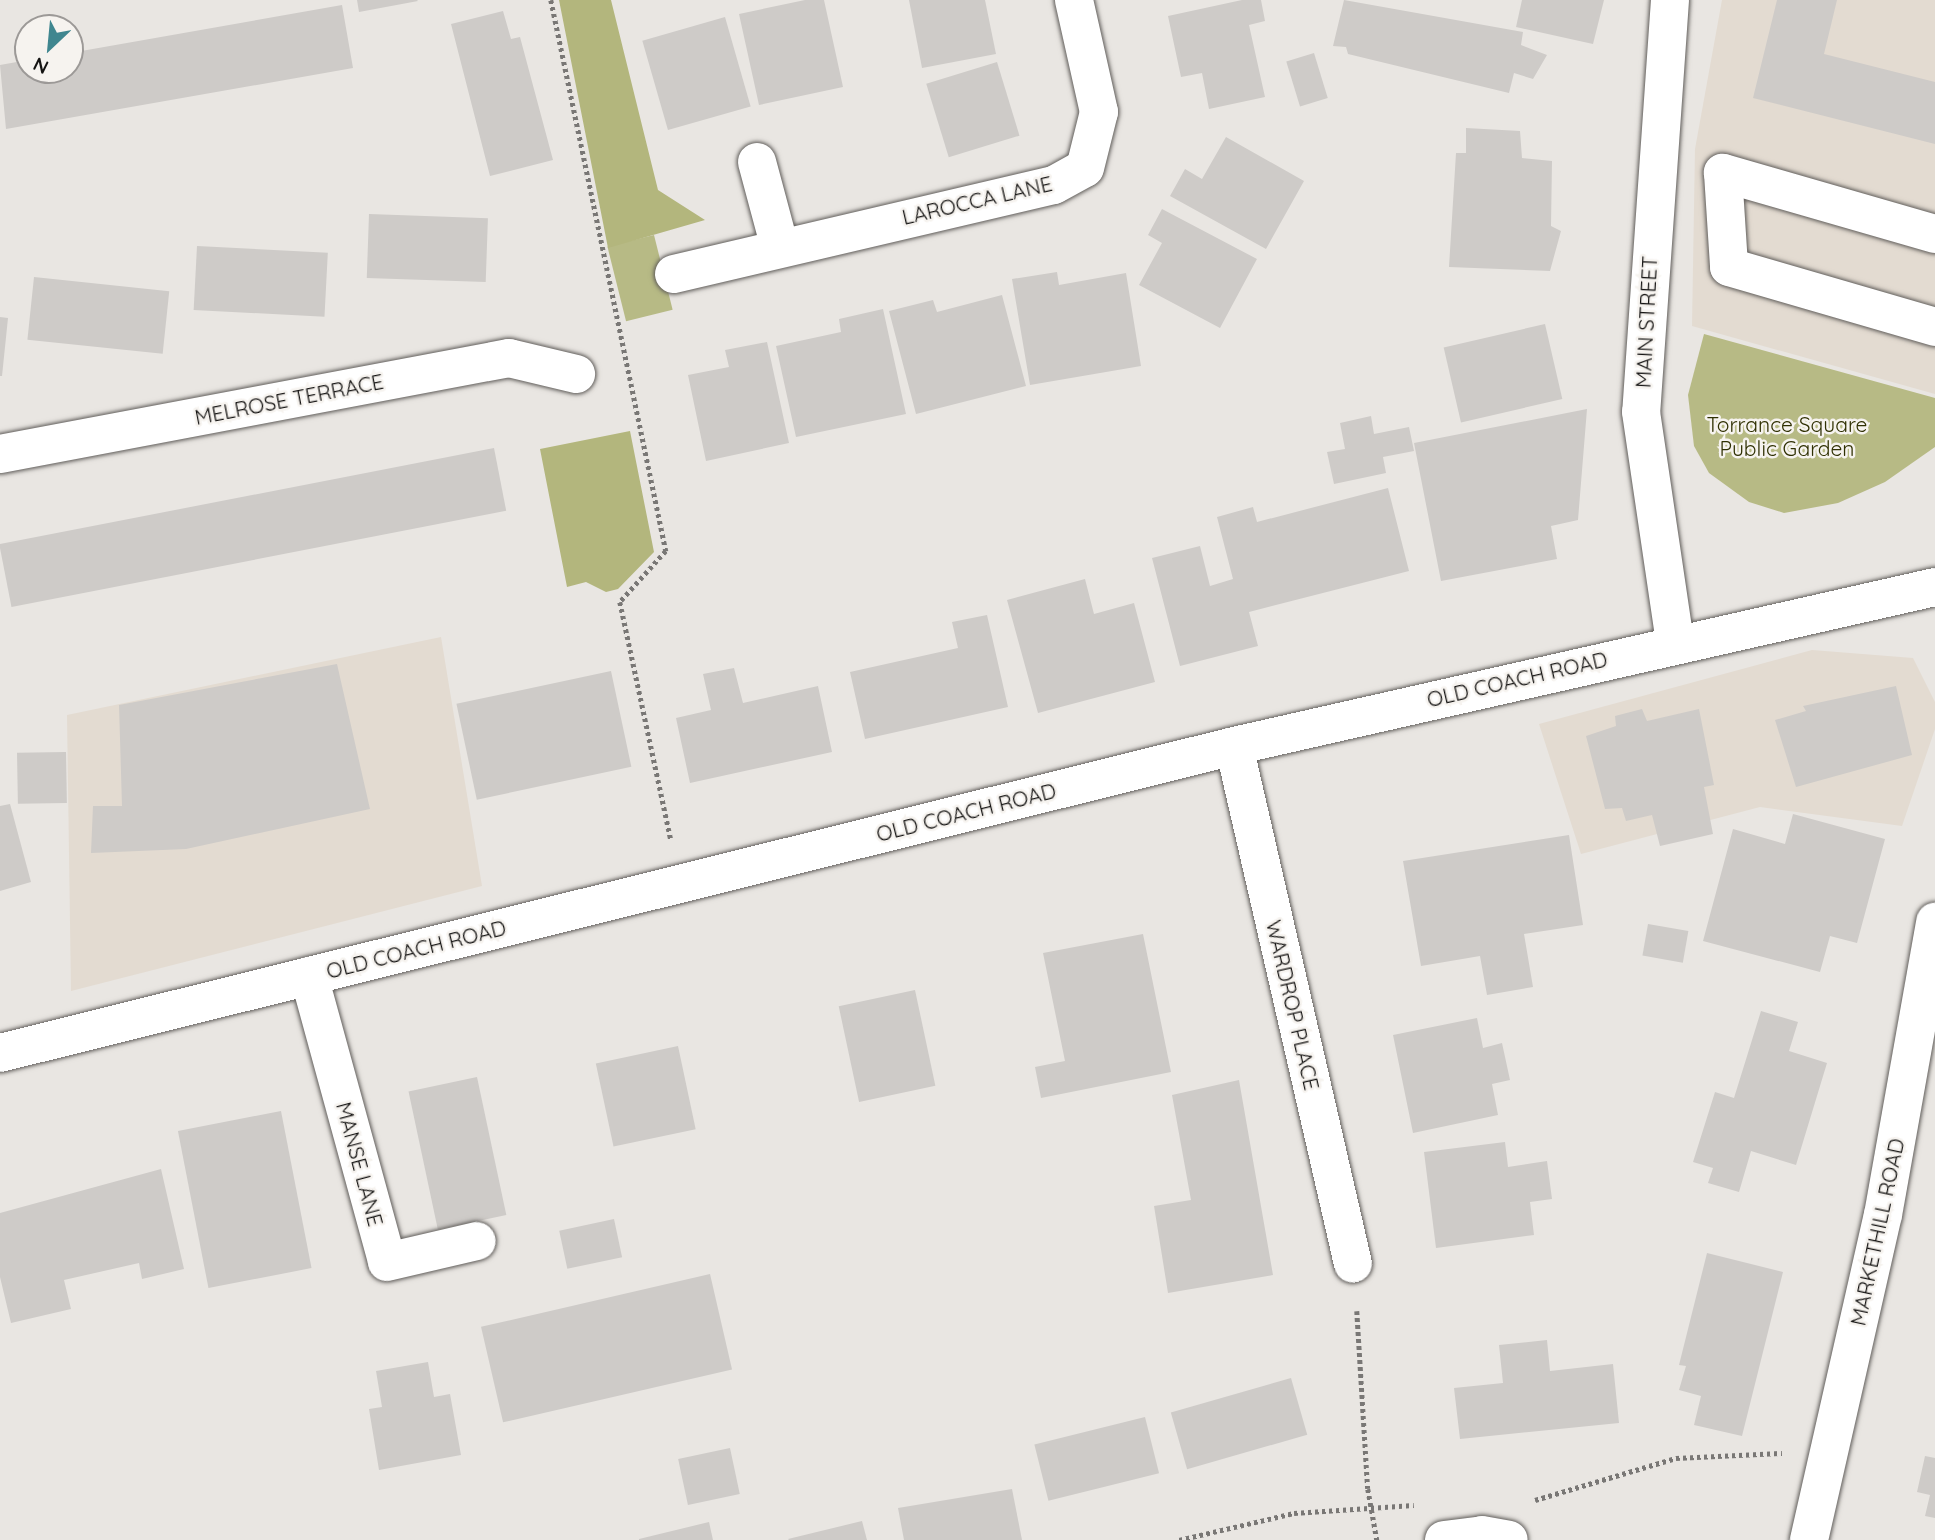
<!DOCTYPE html>
<html>
<head>
<meta charset="utf-8">
<style>
	body { margin:0 }
	#map { position:relative; width:1935px; height:1540px; overflow:hidden; background:#e9e6e2; font-family:Quicksand,sans-serif }
	div>[style] { position:absolute }
	[style*='--x'] { left:calc(var(--x)*1px); top:calc(var(--y)*1px); width:calc(var(--w)*1px); rotate:calc(var(--a)*1deg) }
	.built>* { inset:0; background:#e3dbd1 }
	.green>* { inset:0; background:#b7ba85; transform-origin:0 0 }
	.forest>* { inset:0; background:#b3b67d }
	.building>* { inset:0; background:#cecbc8; transform-origin:0 0 }
	.path>* { height:4.5px; margin-top:-2.25px; transform-origin:0; background:repeating-linear-gradient(90deg,#797775 0 3.5px,transparent 0 7px) }
	.roads { filter:drop-shadow(0 0 2px #615e5b) drop-shadow(0 0 2px #615e5b) }
	.minor>* { height:38px; margin:-19px; padding:0 19px; transform-origin:19px; border-radius:19px; background:#fff }
	span { translate:-50% -50%; white-space:nowrap; text-align:center; line-height:1.15; -webkit-text-stroke:5px #f6f3ef; paint-order:stroke }
	.street-label { font-size:21px; color:#141312 }
	.park-label { font-size:21px; color:#2f3002 }
	.north { position:absolute; left:14px; top:14px; width:70px; height:70px; box-sizing:border-box; background:#f6f3ef; border:2px solid #9c9997; border-radius:50%; rotate:206deg; font-size:19px; font-weight:700; line-height:28px; text-align:center; color:#141312 }
	.north::after { content:''; display:block; margin:auto; width:24px; height:32px; background:#3f868f; clip-path:polygon(50% 0,100% 100%,50% 72%,0 100%) }
</style>
</head>
<body>
<div id="map">
	<div class="built">
		<div style="clip-path:polygon(1722px 0,1935px 0,1935px 394px,1692px 326px,1695px 149px)"></div>
		<div style="clip-path:polygon(441px 637px,482px 886px,71px 991px,67px 715px)"></div>
		<div style="clip-path:polygon(1812px 650px,1913px 658px,1935px 702px,1935px 729px,1902px 826px,1760px 807px,1581px 854px,1539px 724px)"></div>
	</div>
	<div class="green">
		<div style="left:654px;top:235px;width:77px;height:48px;rotate:76deg"></div>
		<div style="clip-path:polygon(1704px 334px,1935px 398px,1935px 447px,1885px 482px,1838px 503px,1784px 513px,1749px 502px,1709px 473px,1694px 446px,1688px 395px)"></div>
	</div>
	<div class="forest">
		<div style="clip-path:polygon(559px 0,611px 0,658px 190px,705px 220px,608px 248px)"></div>
		<div style="clip-path:polygon(630px 431px,654px 552px,618px 589px,606px 592px,586px 582px,567px 587px,540px 449px)"></div>
	</div>
	<div class="building">
		<div style="clip-path:polygon(357px 0,417px 0,418px 1px,359px 12px)"></div>
		<div style="clip-path:polygon(805px 0,824px 0,843px 87px,759px 105px,739px 14px)"></div>
		<div style="clip-path:polygon(909px 0,985px 0,996px 54px,922px 68px)"></div>
		<div style="clip-path:polygon(1242px 0,1261px 0,1265px 21px,1249px 25px,1265px 97px,1209px 109px,1202px 73px,1181px 77px,1168px 16px)"></div>
		<div style="clip-path:polygon(1344px 0,1523px 32px,1521px 45px,1547px 55px,1533px 79px,1514px 73px,1509px 93px,1348px 54px,1346px 47px,1333px 46px)"></div>
		<div style="clip-path:polygon(1522px 0,1604px 0,1593px 44px,1516px 27px)"></div>
		<div style="clip-path:polygon(1777px 0,1837px 0,1824px 54px,1935px 82px,1935px 144px,1753px 98px)"></div>
		<div style="clip-path:polygon(342px 5px,353px 68px,6px 129px,0 65px,28px 60px,28px 70px,70px 70px,70px 53px)"></div>
		<div style="clip-path:polygon(503px 11px,511px 39px,520px 37px,553px 160px,490px 176px,451px 24px)"></div>
		<div style="left:725px;top:17px;width:93px;height:86px;rotate:74deg"></div>
		<div style="left:1314px;top:53px;width:47px;height:29px;rotate:73deg"></div>
		<div style="left:997px;top:62px;width:77px;height:74px;rotate:73deg"></div>
		<div style="clip-path:polygon(1466px 128px,1520px 131px,1522px 158px,1552px 161px,1551px 226px,1561px 231px,1550px 271px,1449px 267px,1456px 153px,1466px 153px)"></div>
		<div style="clip-path:polygon(1226px 137px,1304px 181px,1266px 249px,1170px 196px,1185px 169px,1202px 179px)"></div>
		<div style="clip-path:polygon(1162px 209px,1257px 259px,1220px 328px,1139px 285px,1162px 243px,1148px 235px)"></div>
		<div style="left:369px;top:214px;width:119px;height:64px;rotate:2deg"></div>
		<div style="left:197px;top:246px;width:131px;height:64px;rotate:3deg"></div>
		<div style="clip-path:polygon(1057px 272px,1059px 285px,1126px 273px,1141px 366px,1030px 385px,1012px 279px)"></div>
		<div style="left:34px;top:277px;width:136px;height:63px;rotate:6deg"></div>
		<div style="clip-path:polygon(1002px 295px,1026px 386px,916px 414px,889px 311px,933px 300px,937px 312px)"></div>
		<div style="clip-path:polygon(883px 309px,906px 414px,796px 437px,776px 346px,841px 332px,839px 319px)"></div>
		<div style="clip-path:polygon(0 317px,8px 318px,2px 376px,0 376px)"></div>
		<div style="left:1545px;top:324px;width:77px;height:104px;rotate:77deg"></div>
		<div style="clip-path:polygon(767px 342px,789px 443px,706px 461px,688px 375px,729px 367px,725px 350px)"></div>
		<div style="clip-path:polygon(1587px 409px,1578px 520px,1551px 526px,1557px 559px,1441px 581px,1414px 443px)"></div>
		<div style="clip-path:polygon(1371px 416px,1374px 434px,1409px 427px,1414px 451px,1383px 457px,1386px 473px,1334px 484px,1327px 452px,1345px 449px,1340px 423px)"></div>
		<div style="left:494px;top:448px;width:64px;height:504px;rotate:79deg"></div>
		<div style="clip-path:polygon(1388px 488px,1409px 571px,1249px 612px,1258px 646px,1180px 666px,1152px 558px,1200px 546px,1210px 586px,1233px 579px,1217px 517px,1253px 507px,1257px 522px)"></div>
		<div style="clip-path:polygon(1085px 579px,1094px 614px,1134px 603px,1155px 682px,1038px 713px,1007px 600px)"></div>
		<div style="clip-path:polygon(987px 615px,1008px 707px,865px 739px,850px 672px,958px 648px,952px 622px)"></div>
		<div style="clip-path:polygon(337px 664px,370px 809px,186px 849px,91px 853px,93px 806px,122px 806px,119px 705px)"></div>
		<div style="clip-path:polygon(734px 668px,743px 703px,818px 686px,832px 752px,690px 783px,676px 718px,711px 710px,703px 674px)"></div>
		<div style="left:611px;top:671px;width:98px;height:158px;rotate:78deg"></div>
		<div style="clip-path:polygon(1896px 686px,1912px 755px,1796px 787px,1775px 720px,1806px 711px,1803px 706px)"></div>
		<div style="clip-path:polygon(1642px 709px,1647px 721px,1699px 709px,1714px 785px,1704px 787px,1713px 834px,1660px 846px,1652px 815px,1626px 821px,1622px 808px,1605px 809px,1586px 736px,1616px 726px,1615px 716px)"></div>
		<div style="left:66px;top:752px;width:51px;height:49px;rotate:89deg"></div>
		<div style="clip-path:polygon(10px 804px,31px 882px,0 891px,0 806px)"></div>
		<div style="clip-path:polygon(1793px 814px,1885px 839px,1857px 943px,1830px 936px,1820px 972px,1703px 941px,1733px 829px,1785px 844px)"></div>
		<div style="clip-path:polygon(1569px 835px,1583px 925px,1524px 934px,1533px 987px,1487px 995px,1480px 956px,1421px 966px,1403px 861px)"></div>
		<div style="left:1648px;top:924px;width:41px;height:32px;rotate:10deg"></div>
		<div style="clip-path:polygon(1143px 934px,1171px 1072px,1041px 1098px,1035px 1067px,1065px 1061px,1043px 953px)"></div>
		<div style="left:915px;top:990px;width:98px;height:78px;rotate:78deg"></div>
		<div style="clip-path:polygon(1761px 1011px,1798px 1022px,1789px 1051px,1827px 1063px,1796px 1165px,1751px 1151px,1739px 1192px,1708px 1183px,1713px 1168px,1693px 1162px,1715px 1092px,1734px 1098px)"></div>
		<div style="clip-path:polygon(1477px 1018px,1483px 1048px,1502px 1043px,1510px 1080px,1492px 1084px,1498px 1115px,1413px 1133px,1393px 1035px)"></div>
		<div style="left:678px;top:1046px;width:85px;height:84px;rotate:78deg"></div>
		<div style="left:477px;top:1077px;width:141px;height:70px;rotate:78deg"></div>
		<div style="clip-path:polygon(1239px 1080px,1273px 1275px,1168px 1293px,1154px 1206px,1191px 1200px,1172px 1095px)"></div>
		<div style="left:281px;top:1111px;width:160px;height:105px;rotate:79deg"></div>
		<div style="clip-path:polygon(1505px 1142px,1508px 1167px,1547px 1161px,1552px 1199px,1530px 1202px,1534px 1235px,1436px 1248px,1424px 1152px)"></div>
		<div style="clip-path:polygon(161px 1169px,184px 1269px,142px 1279px,139px 1263px,64px 1280px,71px 1309px,11px 1323px,0 1277px,0 1213px)"></div>
		<div style="left:614px;top:1219px;width:39px;height:56px;rotate:78deg"></div>
		<div style="clip-path:polygon(1707px 1253px,1783px 1272px,1742px 1436px,1694px 1425px,1701px 1396px,1679px 1390px,1686px 1366px,1679px 1365px)"></div>
		<div style="left:710px;top:1274px;width:98px;height:235px;rotate:77deg"></div>
		<div style="clip-path:polygon(1547px 1340px,1550px 1371px,1613px 1364px,1619px 1423px,1460px 1439px,1454px 1388px,1503px 1383px,1499px 1345px)"></div>
		<div style="clip-path:polygon(428px 1362px,434px 1397px,450px 1394px,461px 1455px,379px 1470px,369px 1409px,382px 1407px,376px 1371px)"></div>
		<div style="left:1291px;top:1378px;width:59px;height:125px;rotate:74deg"></div>
		<div style="left:1145px;top:1417px;width:58px;height:114px;rotate:76deg"></div>
		<div style="left:730px;top:1448px;width:47px;height:53px;rotate:78deg"></div>
		<div style="clip-path:polygon(1925px 1456px,1935px 1458px,1935px 1518px,1925px 1516px,1930px 1495px,1917px 1492px)"></div>
		<div style="clip-path:polygon(1012px 1489px,1022px 1540px,904px 1540px,898px 1508px)"></div>
		<div style="clip-path:polygon(862px 1521px,867px 1540px,789px 1540px,788px 1539px)"></div>
		<div style="clip-path:polygon(709px 1522px,713px 1540px,639px 1540px,639px 1539px)"></div>
	</div>
	<div class="path">
		<div style="--x:551;--y:0;--w:563;--a:78.21"></div>
		<div style="--x:666;--y:551;--w:69;--a:132"></div>
		<div style="--x:620;--y:602;--w:242;--a:77.9"></div>
		<div style="--x:1357;--y:1311;--w:178;--a:86.5"></div>
		<div style="--x:1368;--y:1489;--w:52;--a:80"></div>
		<div style="--x:1535;--y:1500;--w:147;--a:-16.6"></div>
		<div style="--x:1676;--y:1458;--w:106;--a:-2.7"></div>
		<div style="--x:1179;--y:1540;--w:118;--a:-13.2"></div>
		<div style="--x:1294;--y:1513;--w:120;--a:-3.8"></div>
	</div>
	<div class="roads">
		<div class="minor">
			<div style="--x:1670;--y:0;--w:413;--a:94"></div>
			<div style="--x:1641;--y:412;--w:233;--a:81.6"></div>
			<div style="--x:757;--y:162;--w:85;--a:75"></div>
			<div style="--x:1935;--y:234;--w:221;--a:-163.9"></div>
			<div style="--x:1723;--y:173;--w:94;--a:86.3"></div>
			<div style="--x:1729;--y:267;--w:215;--a:16.2"></div>
			<div style="--x:674;--y:274;--w:390;--a:-13.2"></div>
			<div style="--x:1054;--y:185;--w:35;--a:-29"></div>
			<div style="--x:1085;--y:168;--w:58;--a:-76"></div>
			<div style="--x:1099;--y:112;--w:115;--a:-102.6"></div>
			<div style="--x:0;--y:454;--w:518;--a:-10.68"></div>
			<div style="--x:509;--y:358;--w:69;--a:13.4"></div>
			<div style="--x:1234;--y:746;--w:531;--a:77.06"></div>
			<div style="--x:309;--y:976;--w:296;--a:74.7"></div>
			<div style="--x:387;--y:1262;--w:92;--a:-13.1"></div>
			<div style="--x:0;--y:1053;--w:1272;--a:-13.97"></div>
			<div style="--x:1234;--y:746;--w:719;--a:-12.78"></div>
			<div style="--x:1444;--y:1540;--w:38;--a:-7"></div>
			<div style="--x:1482;--y:1535;--w:27;--a:10"></div>
			<div style="--x:1809;--y:1540;--w:333;--a:-77.2"></div>
			<div style="--x:1883;--y:1215;--w:298;--a:-79.9"></div>
		</div>
	</div>
	<div class="street-label">
		<span style="left:977px;top:200px;rotate:-13deg">LAROCCA LANE</span>
		<span style="left:1646px;top:322px;rotate:-87deg">MAIN STREET</span>
		<span style="left:289px;top:399px;rotate:-11deg">MELROSE TERRACE</span>
		<span style="left:1517px;top:679px;rotate:-13deg">OLD COACH ROAD</span>
		<span style="left:966px;top:812px;rotate:-14deg">OLD COACH ROAD</span>
		<span style="left:416px;top:949px;rotate:-14deg">OLD COACH ROAD</span>
		<span style="left:1293px;top:1005px;rotate:77deg">WARDROP PLACE</span>
		<span style="left:360px;top:1164px;rotate:75deg">MANSE LANE</span>
		<span style="left:1877px;top:1232px;rotate:-78deg">MARKETHILL ROAD</span>
	</div>
	<div class="park-label">
		<span style="left:1787px;top:436px">Torrance Square<br>Public Garden</span>
	</div>
	<div class="north">N</div>
</div>
</body>
</html>
